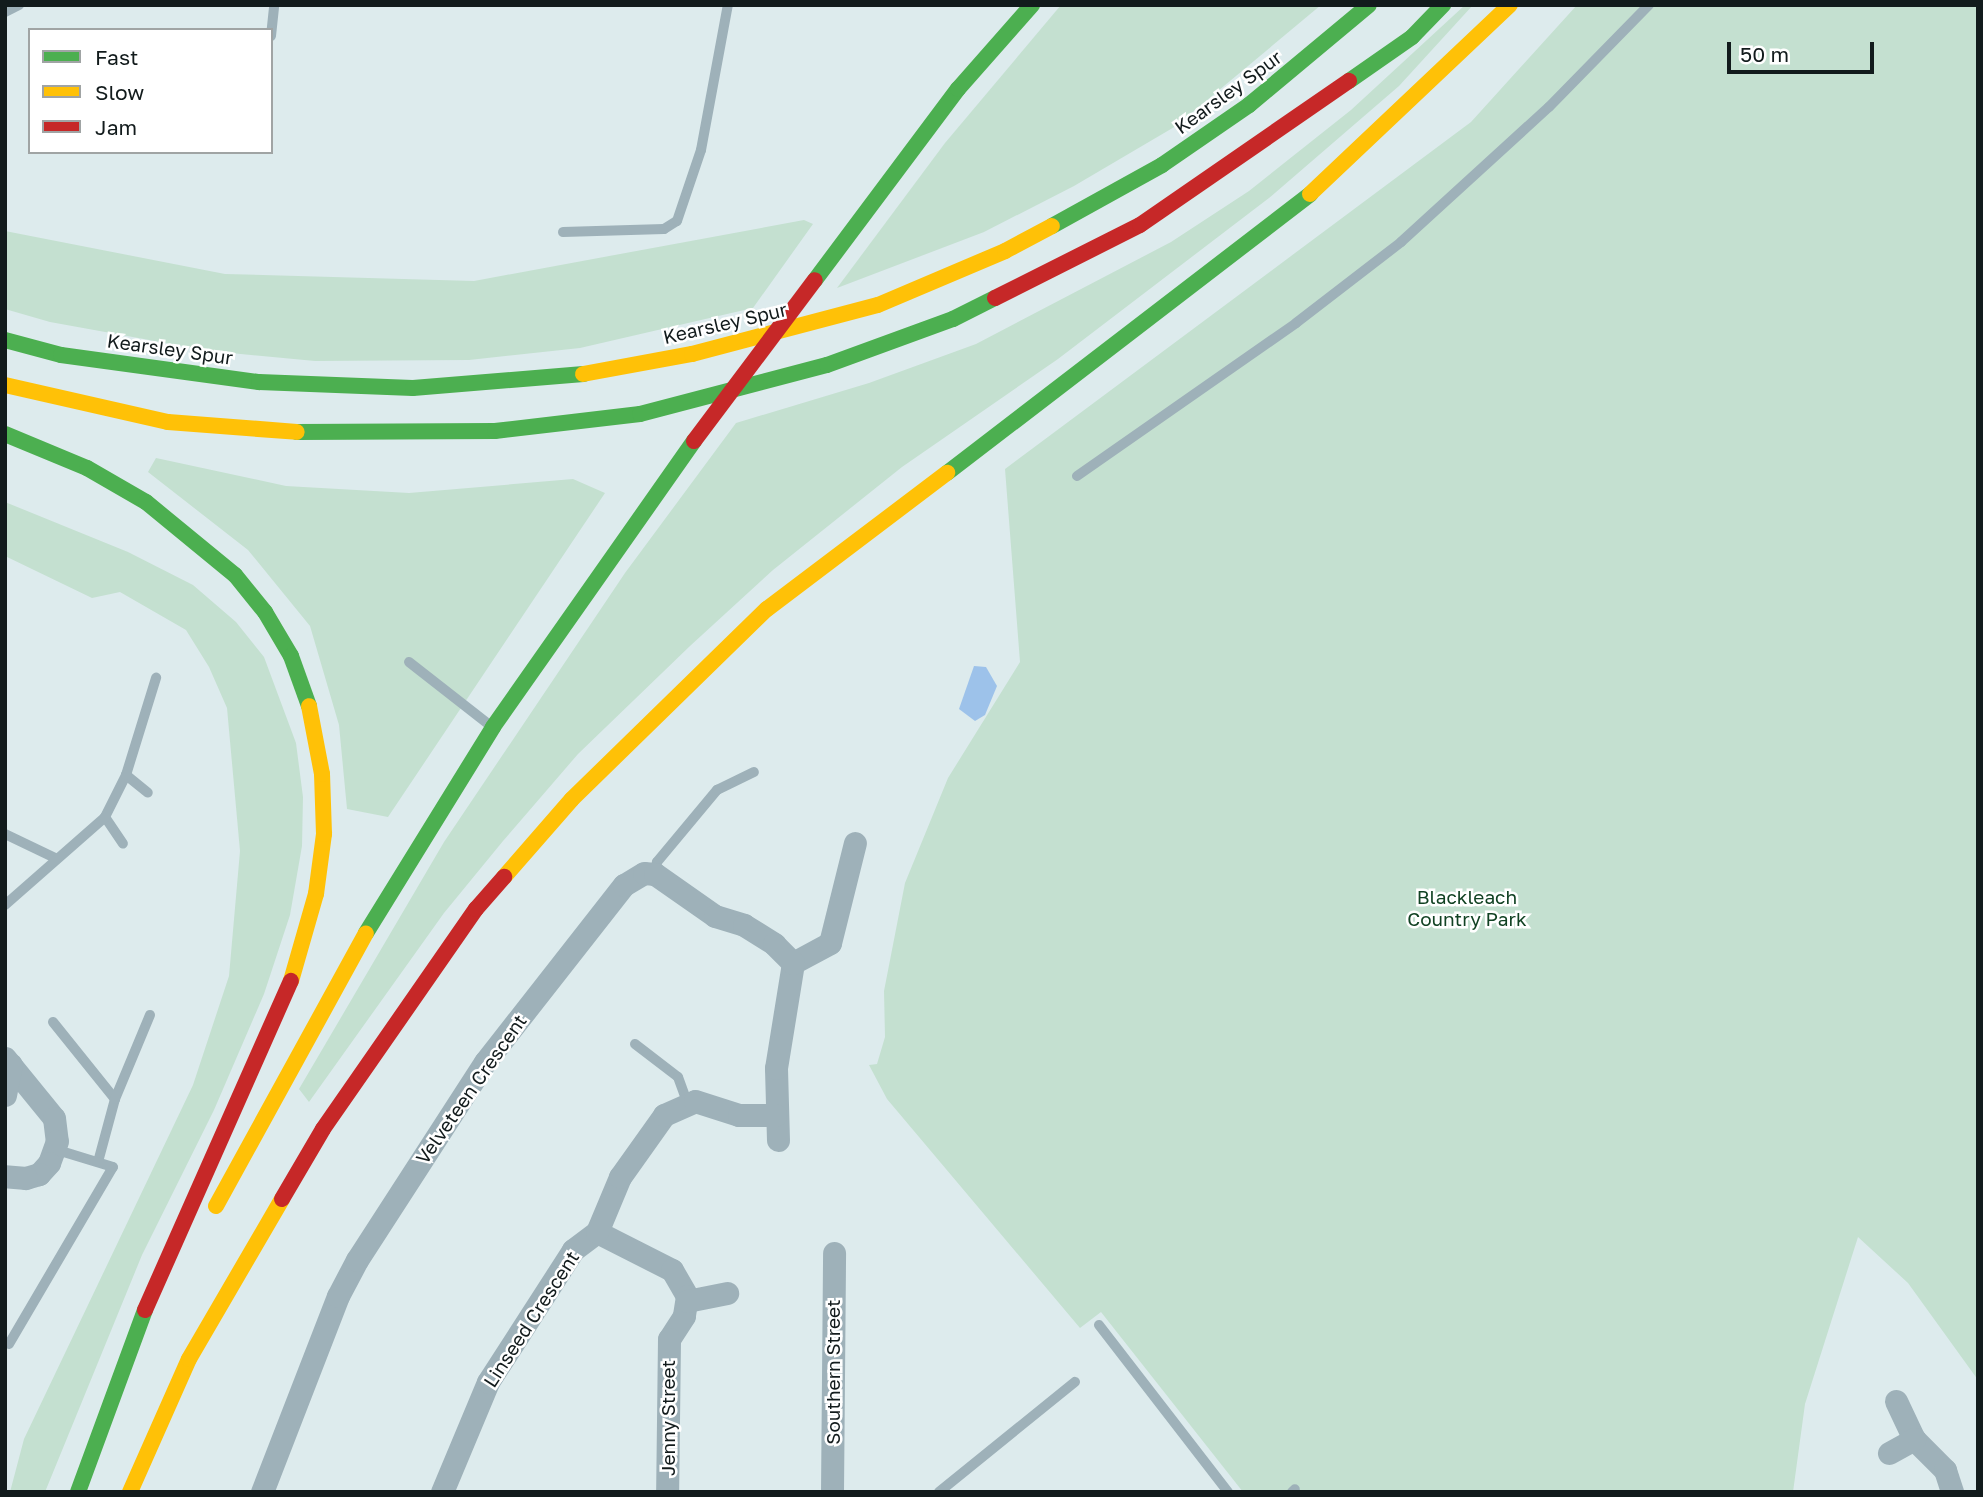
<!DOCTYPE html>
<html>
<head>
<meta charset="utf-8">
<style>
	body { margin:0 }
	#map { position:relative; width:1983px; height:1497px; overflow:hidden; background:#ddebed; font-family:"Golos Text",sans-serif }
	div>[style] { position:absolute }
	[style*='--x'] { left:calc(var(--x)*1px); top:calc(var(--y)*1px); width:calc(var(--w)*1px); rotate:calc(var(--a)*1deg) }
	.green>* { inset:0; background:#c4e0d0 }
	.water>* { inset:0; background:#9dc2ea }
	.lane>* { height:10px; margin:-5px; padding:0 5px; transform-origin:5px; border-radius:5px; background:#9eb1b9 }
	.street>* { height:23px; margin:-11.5px; padding:0 11.5px; transform-origin:11.5px; border-radius:11.5px; background:#9eb1b9 }
	.fast>* { height:16px; margin:-8px; padding:0 8px; transform-origin:8px; border-radius:8px; background:#4caf50 }
	.slow>* { height:16px; margin:-8px; padding:0 8px; transform-origin:8px; border-radius:8px; background:#ffc107 }
	.jam>* { height:16px; margin:-8px; padding:0 8px; transform-origin:8px; border-radius:8px; background:#c62828 }
	.jam-bridge>* { height:16px; margin:-8px; padding:0 8px; transform-origin:8px; border-radius:8px; background:#c62828 }
	span { translate:-50% -50%; white-space:nowrap; text-align:center; line-height:1.15; -webkit-text-stroke:5px #fff; paint-order:stroke }
	.street-label { font-size:19px; color:#121b1c }
	.park-label { font-size:19px; color:#114223 }
	.frame { position:absolute; inset:0; border:7px solid #121b1c; pointer-events:none }
	.legend { position:absolute; left:28px; top:28px; width:245px; height:126px; box-sizing:border-box; background:#fff; border:2px solid #a0a4a4; margin:0; padding:9px 12px; list-style:none; font-size:21px; color:#121b1c }
	.legend li { display:flex; align-items:center; gap:14px; height:35px }
	.legend b { width:35px; border:2px solid #a0a4a4 }
	.scale { position:absolute; left:1727px; top:42px; width:147px; height:32px; box-sizing:border-box; border:4px solid #121b1c; border-top:0; padding-left:9px; font-size:21px; line-height:24px; white-space:nowrap; color:#121b1c; -webkit-text-stroke:5px #fff; paint-order:stroke }
</style>
</head>
<body>
<div id="map">
	<div class="green">
		<div style="clip-path:polygon(1061px 5px,1321px 5px,1176px 126px,1074px 186px,984px 232px,837px 288px,945px 143px)"></div>
		<div style="clip-path:polygon(1465px 5px,1473px 5px,1399px 86px,1269px 198px,1058px 359px,902px 467px,773px 570px,690px 646px,578px 754px,503px 841px,444px 913px,309px 1102px,299px 1089px,444px 842px,625px 573px,736px 423px,869px 383px,976px 344px,1171px 242px,1249px 191px,1351px 110px)"></div>
		<div style="clip-path:polygon(1577px 5px,1978px 5px,1978px 1380px,1908px 1283px,1858px 1237px,1805px 1404px,1793px 1492px,1243px 1492px,1101px 1312px,1080px 1328px,887px 1099px,869px 1065px,877px 1064px,885px 1037px,884px 991px,905px 883px,948px 778px,1020px 662px,1005px 469px,1471px 122px)"></div>
		<div style="clip-path:polygon(804px 220px,813px 224px,753px 308px,580px 348px,469px 360px,315px 361px,210px 351px,50px 322px,5px 309px,5px 231px,225px 274px,474px 281px)"></div>
		<div style="clip-path:polygon(156px 458px,286px 486px,409px 493px,573px 479px,605px 493px,388px 817px,347px 809px,339px 725px,310px 626px,248px 550px,148px 472px)"></div>
		<div style="clip-path:polygon(5px 502px,128px 552px,193px 585px,236px 622px,264px 657px,296px 743px,303px 797px,302px 846px,290px 915px,264px 994px,214px 1110px,142px 1255px,45px 1492px,10px 1492px,24px 1439px,193px 1085px,229px 976px,240px 851px,227px 708px,209px 667px,186px 630px,120px 592px,92px 598px,5px 556px)"></div>
	</div>
	<div class="water">
		<div style="clip-path:polygon(974px 666px,986px 667px,997px 686px,985px 715px,975px 721px,959px 709px)"></div>
	</div>
	<div class="lane">
		<div style="--x:5;--y:12;--w:16;--a:-27"></div>
		<div style="--x:271;--y:36;--w:31;--a:-84"></div>
		<div style="--x:563;--y:232;--w:101;--a:-1.7"></div>
		<div style="--x:664;--y:229;--w:15;--a:-32"></div>
		<div style="--x:677;--y:221;--w:75;--a:-71.3"></div>
		<div style="--x:701;--y:150;--w:147;--a:-79.5"></div>
		<div style="--x:1077;--y:476;--w:267;--a:-34.9"></div>
		<div style="--x:1296;--y:323;--w:133;--a:-37.6"></div>
		<div style="--x:1401;--y:242;--w:200;--a:-42.4"></div>
		<div style="--x:1549;--y:107;--w:143;--a:-45.6"></div>
		<div style="--x:409;--y:662;--w:99;--a:38"></div>
		<div style="--x:126;--y:775;--w:28;--a:39"></div>
		<div style="--x:105;--y:817;--w:32;--a:56"></div>
		<div style="--x:5;--y:834;--w:55;--a:25.6"></div>
		<div style="--x:655;--y:874;--w:12;--a:-81"></div>
		<div style="--x:657;--y:862;--w:94;--a:-50.2"></div>
		<div style="--x:717;--y:790;--w:41;--a:-25.9"></div>
		<div style="--x:5;--y:905;--w:133;--a:-41.3"></div>
		<div style="--x:105;--y:817;--w:47;--a:-63.4"></div>
		<div style="--x:126;--y:775;--w:102;--a:-72.8"></div>
		<div style="--x:53;--y:1022;--w:99;--a:51.2"></div>
		<div style="--x:115;--y:1099;--w:65;--a:105.1"></div>
		<div style="--x:635;--y:1044;--w:54;--a:37.5"></div>
		<div style="--x:678;--y:1077;--w:27;--a:70"></div>
		<div style="--x:115;--y:1099;--w:91;--a:-67.4"></div>
		<div style="--x:1099;--y:1325;--w:211;--a:52.3"></div>
		<div style="--x:9;--y:1344;--w:205;--a:-59.6"></div>
		<div style="--x:113;--y:1167;--w:62;--a:-163"></div>
		<div style="--x:939;--y:1492;--w:175;--a:-39"></div>
		<div style="--x:1292;--y:1492;--w:4;--a:-45"></div>
	</div>
	<div class="street">
		<div style="--x:5;--y:1058;--w:77;--a:50.8"></div>
		<div style="--x:54;--y:1118;--w:23;--a:83"></div>
		<div style="--x:57;--y:1141;--w:23;--a:110"></div>
		<div style="--x:49;--y:1163;--w:15;--a:132"></div>
		<div style="--x:39;--y:1174;--w:14;--a:163"></div>
		<div style="--x:26;--y:1178;--w:21;--a:-175"></div>
		<div style="--x:5;--y:1095;--w:31;--a:-79"></div>
		<div style="--x:778;--y:1140;--w:72;--a:-91.6"></div>
		<div style="--x:776;--y:1068;--w:106;--a:-80.8"></div>
		<div style="--x:793;--y:963;--w:42;--a:-28.4"></div>
		<div style="--x:830;--y:943;--w:103;--a:-76"></div>
		<div style="--x:597;--y:1232;--w:84;--a:26.9"></div>
		<div style="--x:672;--y:1270;--w:30;--a:60"></div>
		<div style="--x:687;--y:1296;--w:20;--a:99"></div>
		<div style="--x:684;--y:1316;--w:27;--a:123"></div>
		<div style="--x:669;--y:1339;--w:153;--a:90.7"></div>
		<div style="--x:687;--y:1301;--w:41;--a:-11.3"></div>
		<div style="--x:1896;--y:1401;--w:42;--a:64.7"></div>
		<div style="--x:1914;--y:1439;--w:44;--a:45"></div>
		<div style="--x:1945;--y:1470;--w:23;--a:72"></div>
		<div style="--x:1889;--y:1453;--w:29;--a:-29"></div>
		<div style="--x:262;--y:1492;--w:210;--a:-68.8"></div>
		<div style="--x:338;--y:1296;--w:41;--a:-62.2"></div>
		<div style="--x:357;--y:1260;--w:236;--a:-57.1"></div>
		<div style="--x:485;--y:1062;--w:225;--a:-51.9"></div>
		<div style="--x:624;--y:885;--w:23;--a:-31"></div>
		<div style="--x:644;--y:873;--w:11;--a:5"></div>
		<div style="--x:655;--y:874;--w:73;--a:35"></div>
		<div style="--x:715;--y:916;--w:30;--a:17"></div>
		<div style="--x:744;--y:925;--w:36;--a:32"></div>
		<div style="--x:774;--y:944;--w:27;--a:45"></div>
		<div style="--x:442;--y:1492;--w:119;--a:-67.3"></div>
		<div style="--x:488;--y:1382;--w:157;--a:-57.2"></div>
		<div style="--x:573;--y:1250;--w:30;--a:-37"></div>
		<div style="--x:597;--y:1232;--w:60;--a:-67.3"></div>
		<div style="--x:620;--y:1177;--w:76;--a:-54.6"></div>
		<div style="--x:664;--y:1115;--w:34;--a:-24"></div>
		<div style="--x:695;--y:1101;--w:46;--a:17.7"></div>
		<div style="--x:739;--y:1115;--w:36;--a:0"></div>
		<div style="--x:832;--y:1492;--w:239;--a:-89.5"></div>
	</div>
	<div class="fast">
		<div style="--x:1349;--y:81;--w:77;--a:-34.9"></div>
		<div style="--x:1412;--y:37;--w:45;--a:-45.9"></div>
		<div style="--x:1052;--y:226;--w:126;--a:-29"></div>
		<div style="--x:1162;--y:165;--w:106;--a:-34.6"></div>
		<div style="--x:1249;--y:105;--w:156;--a:-39.8"></div>
		<div style="--x:815;--y:280;--w:239;--a:-53.2"></div>
		<div style="--x:958;--y:89;--w:112;--a:-48.6"></div>
		<div style="--x:5;--y:340;--w:58;--a:15"></div>
		<div style="--x:61;--y:355;--w:200;--a:7.8"></div>
		<div style="--x:259;--y:382;--w:154;--a:2.2"></div>
		<div style="--x:413;--y:388;--w:171;--a:-4.7"></div>
		<div style="--x:297;--y:432;--w:198;--a:-0.3"></div>
		<div style="--x:495;--y:431;--w:146;--a:-6.7"></div>
		<div style="--x:640;--y:414;--w:193;--a:-14.7"></div>
		<div style="--x:827;--y:365;--w:134;--a:-20.1"></div>
		<div style="--x:953;--y:319;--w:47;--a:-26.6"></div>
		<div style="--x:5;--y:434;--w:89;--a:22.5"></div>
		<div style="--x:87;--y:468;--w:68;--a:30"></div>
		<div style="--x:146;--y:502;--w:115;--a:39.4"></div>
		<div style="--x:235;--y:575;--w:48;--a:51"></div>
		<div style="--x:265;--y:612;--w:51;--a:59.4"></div>
		<div style="--x:291;--y:656;--w:53;--a:70.2"></div>
		<div style="--x:947;--y:473;--w:458;--a:-37.5"></div>
		<div style="--x:366;--y:933;--w:242;--a:-58.3"></div>
		<div style="--x:493;--y:727;--w:350;--a:-54.9"></div>
		<div style="--x:78;--y:1492;--w:194;--a:-69.8"></div>
	</div>
	<div class="slow">
		<div style="--x:1310;--y:194;--w:275;--a:-43.4"></div>
		<div style="--x:583;--y:374;--w:111;--a:-10.4"></div>
		<div style="--x:692;--y:354;--w:192;--a:-14.8"></div>
		<div style="--x:878;--y:305;--w:138;--a:-23"></div>
		<div style="--x:1005;--y:251;--w:53;--a:-28"></div>
		<div style="--x:5;--y:385;--w:167;--a:12.8"></div>
		<div style="--x:168;--y:422;--w:129;--a:4.4"></div>
		<div style="--x:504;--y:877;--w:103;--a:-48.9"></div>
		<div style="--x:572;--y:799;--w:272;--a:-44.3"></div>
		<div style="--x:767;--y:609;--w:226;--a:-37.1"></div>
		<div style="--x:291;--y:981;--w:91;--a:-74"></div>
		<div style="--x:316;--y:894;--w:61;--a:-82.4"></div>
		<div style="--x:324;--y:834;--w:60;--a:-91.9"></div>
		<div style="--x:322;--y:774;--w:69;--a:-100.8"></div>
		<div style="--x:216;--y:1206;--w:311;--a:-61.2"></div>
		<div style="--x:130;--y:1492;--w:145;--a:-66.1"></div>
		<div style="--x:189;--y:1359;--w:185;--a:-59.8"></div>
	</div>
	<div class="jam">
		<div style="--x:995;--y:298;--w:162;--a:-26.7"></div>
		<div style="--x:1140;--y:225;--w:254;--a:-34.6"></div>
		<div style="--x:282;--y:1199;--w:81;--a:-59.6"></div>
		<div style="--x:323;--y:1129;--w:268;--a:-55.2"></div>
		<div style="--x:476;--y:909;--w:43;--a:-48.8"></div>
		<div style="--x:145;--y:1310;--w:360;--a:-66.1"></div>
	</div>
	<div class="jam-bridge">
		<div style="--x:694;--y:441;--w:201;--a:-53.1"></div>
	</div>
	<div class="street-label">
		<span style="left:1228px;top:92px;rotate:-36deg">Kearsley Spur</span>
		<span style="left:725px;top:323px;rotate:-13deg">Kearsley Spur</span>
		<span style="left:170px;top:349px;rotate:8deg">Kearsley Spur</span>
		<span style="left:471px;top:1089px;rotate:-55deg">Velveteen Crescent</span>
		<span style="left:531px;top:1319px;rotate:-57deg">Linseed Crescent</span>
		<span style="left:833px;top:1372px;rotate:-90deg">Southern Street</span>
		<span style="left:668px;top:1418px;rotate:-90deg">Jenny Street</span>
	</div>
	<div class="park-label">
		<span style="left:1467px;top:908px">Blackleach<br>Country Park</span>
	</div>
	<div class="frame"></div>
	<ul class="legend">
	<li><b style="height:9px;background:#4caf50"></b>Fast</li>
	<li><b style="height:9px;background:#ffc107"></b>Slow</li>
	<li><b style="height:9px;background:#c62828"></b>Jam</li>
	</ul>
	<div class="scale">50 m</div>
</div>
</body>
</html>
